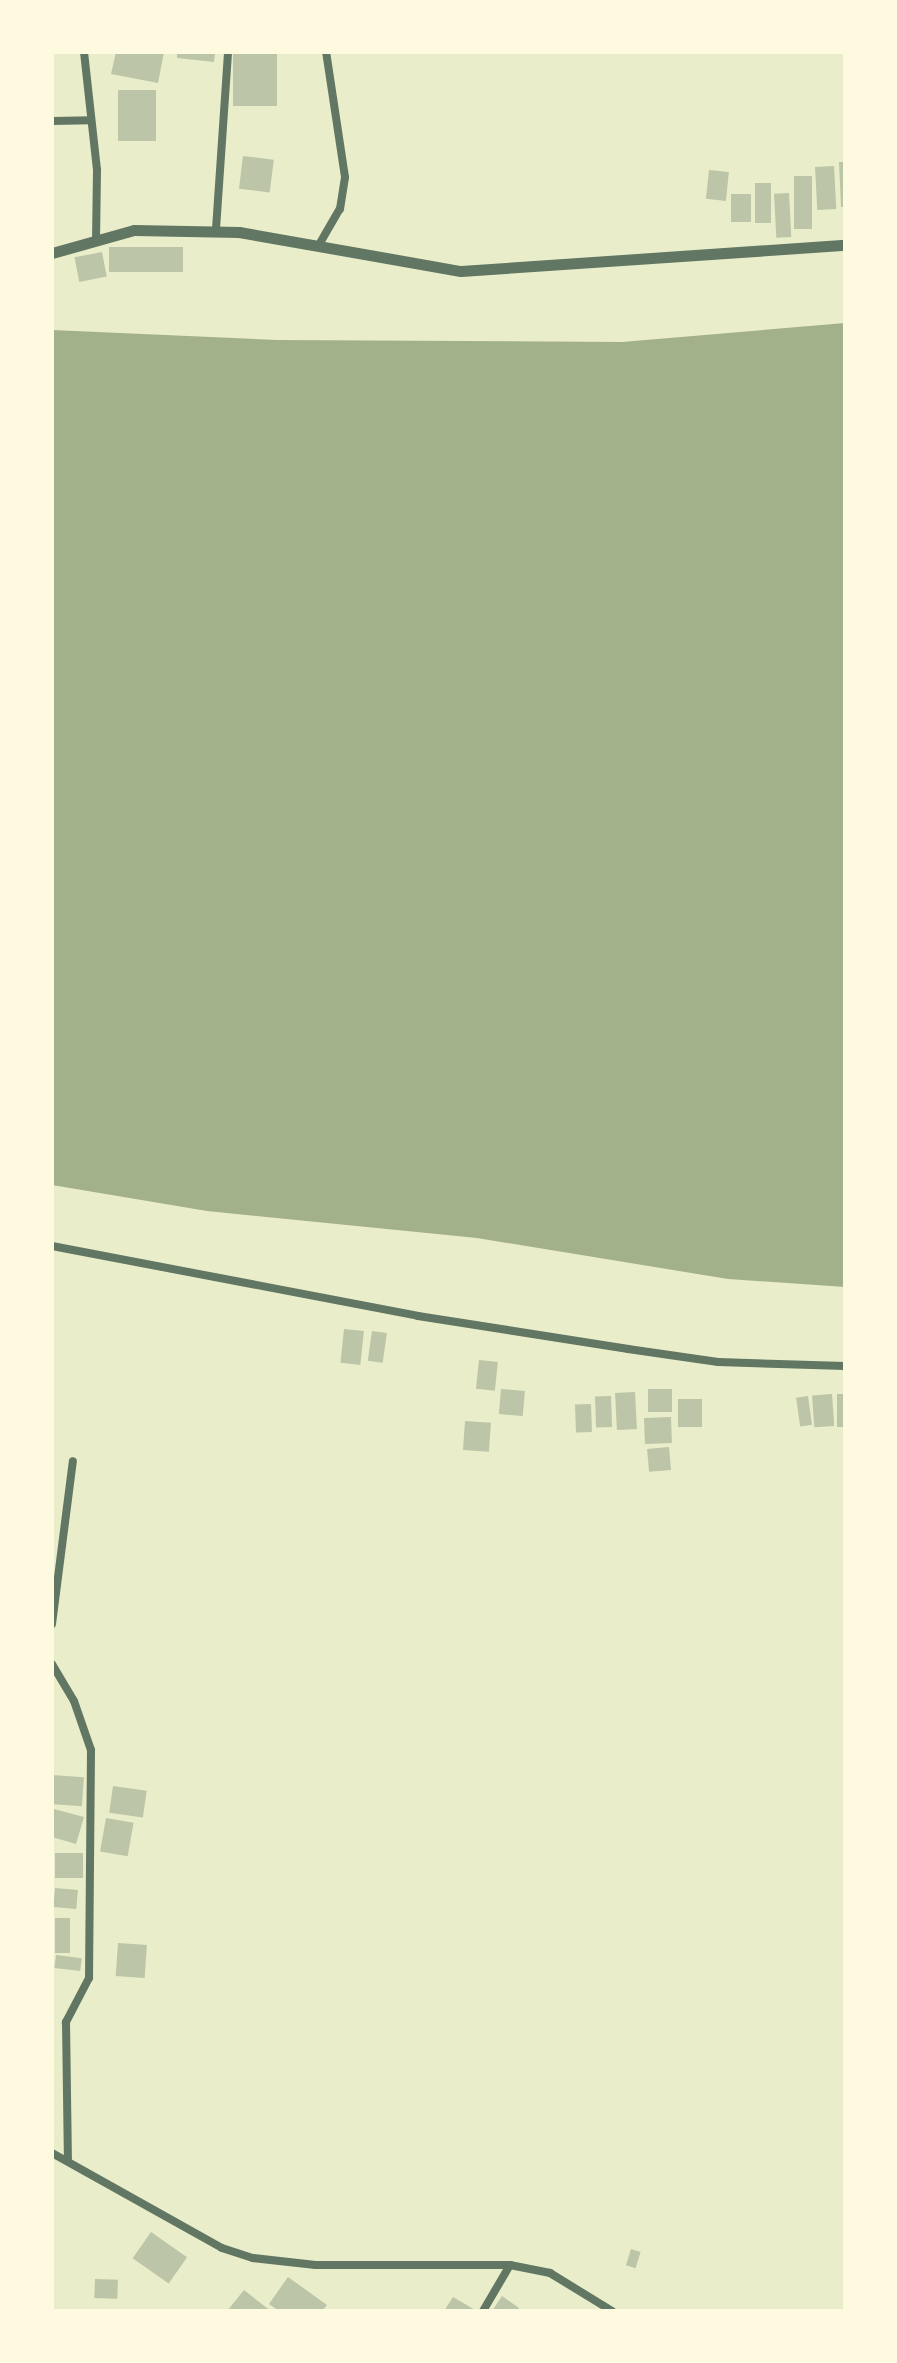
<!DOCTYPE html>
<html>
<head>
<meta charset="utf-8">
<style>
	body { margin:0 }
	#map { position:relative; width:897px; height:2363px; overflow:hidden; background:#e9edc9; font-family:Rubik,sans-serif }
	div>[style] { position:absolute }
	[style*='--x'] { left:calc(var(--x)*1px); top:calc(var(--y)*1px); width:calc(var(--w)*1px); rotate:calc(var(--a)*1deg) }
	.water>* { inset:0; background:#a3b18a }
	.building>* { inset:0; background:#bcc5a7; transform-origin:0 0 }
	.minor>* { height:8px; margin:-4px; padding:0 4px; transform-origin:4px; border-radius:4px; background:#617663 }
	.tertiary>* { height:11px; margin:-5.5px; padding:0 5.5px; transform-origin:5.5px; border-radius:5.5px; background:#617663 }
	span { translate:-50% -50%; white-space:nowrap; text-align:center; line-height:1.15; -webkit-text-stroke:6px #fefae0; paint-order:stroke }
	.frame { position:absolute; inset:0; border:54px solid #fefae0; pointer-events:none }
</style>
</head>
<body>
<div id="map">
	<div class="water">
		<div style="clip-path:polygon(845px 323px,845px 1287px,728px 1279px,477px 1238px,207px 1211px,52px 1185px,52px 330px,277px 340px,622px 342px)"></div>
	</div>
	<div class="building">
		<div style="clip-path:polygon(116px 52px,164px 52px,158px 83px,111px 74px)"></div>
		<div style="clip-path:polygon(177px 52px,215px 52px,214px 62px,177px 58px)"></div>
		<div style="left:233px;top:52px;width:44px;height:54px"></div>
		<div style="left:118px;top:90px;width:38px;height:51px"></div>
		<div style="left:243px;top:156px;width:31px;height:33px;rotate:7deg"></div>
		<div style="clip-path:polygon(839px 162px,845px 162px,845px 207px,841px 207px)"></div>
		<div style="left:834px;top:166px;width:43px;height:19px;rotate:87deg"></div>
		<div style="left:709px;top:170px;width:20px;height:29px;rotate:6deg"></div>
		<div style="left:794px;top:176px;width:18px;height:53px"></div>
		<div style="left:755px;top:183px;width:16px;height:40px"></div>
		<div style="left:789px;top:193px;width:44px;height:15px;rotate:87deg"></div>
		<div style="left:731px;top:194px;width:20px;height:28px"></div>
		<div style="left:183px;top:247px;width:25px;height:74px;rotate:90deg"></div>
		<div style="left:102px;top:252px;width:25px;height:28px;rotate:79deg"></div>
		<div style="left:344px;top:1329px;width:20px;height:34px;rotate:6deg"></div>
		<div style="left:372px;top:1331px;width:15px;height:30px;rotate:8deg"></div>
		<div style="left:479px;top:1360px;width:19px;height:29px;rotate:6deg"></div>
		<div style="left:501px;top:1389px;width:24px;height:25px;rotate:5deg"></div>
		<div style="left:648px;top:1389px;width:24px;height:23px"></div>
		<div style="left:635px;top:1392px;width:37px;height:20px;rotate:87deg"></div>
		<div style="left:832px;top:1394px;width:32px;height:20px;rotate:86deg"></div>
		<div style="left:837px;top:1394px;width:8px;height:33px"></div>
		<div style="left:611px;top:1396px;width:31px;height:16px;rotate:88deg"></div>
		<div style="left:808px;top:1396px;width:29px;height:12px;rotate:82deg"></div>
		<div style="left:678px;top:1399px;width:24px;height:28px"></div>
		<div style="left:591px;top:1404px;width:28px;height:16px;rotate:88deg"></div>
		<div style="left:671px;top:1417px;width:26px;height:27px;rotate:88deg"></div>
		<div style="left:465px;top:1421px;width:26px;height:29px;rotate:4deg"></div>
		<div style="left:669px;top:1447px;width:23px;height:22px;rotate:85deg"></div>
		<div style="left:52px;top:1775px;width:32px;height:29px;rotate:4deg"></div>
		<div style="left:113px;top:1786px;width:34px;height:27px;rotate:8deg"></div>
		<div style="clip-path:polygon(54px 1809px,84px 1817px,76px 1844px,52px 1837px)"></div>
		<div style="left:106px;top:1818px;width:28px;height:34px;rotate:10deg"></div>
		<div style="left:55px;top:1853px;width:28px;height:25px"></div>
		<div style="left:55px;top:1888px;width:23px;height:19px;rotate:5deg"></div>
		<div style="left:55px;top:1918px;width:15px;height:35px"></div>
		<div style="left:118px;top:1943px;width:29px;height:33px;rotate:4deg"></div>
		<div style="left:56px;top:1955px;width:26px;height:13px;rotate:7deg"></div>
		<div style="left:151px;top:2232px;width:44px;height:32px;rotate:35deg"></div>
		<div style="left:631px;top:2249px;width:10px;height:17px;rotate:17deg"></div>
		<div style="clip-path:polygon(288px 2277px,327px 2305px,322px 2311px,279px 2311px,269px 2304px)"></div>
		<div style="left:95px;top:2279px;width:23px;height:19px;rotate:2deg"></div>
		<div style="clip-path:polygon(244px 2290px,263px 2305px,271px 2311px,227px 2311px)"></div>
		<div style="clip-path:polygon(502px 2296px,519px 2308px,517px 2311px,492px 2311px)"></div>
		<div style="clip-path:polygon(453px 2297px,477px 2311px,444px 2311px)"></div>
	</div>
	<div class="minor">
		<div style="--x:84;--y:52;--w:119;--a:83.7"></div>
		<div style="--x:97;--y:170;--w:69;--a:90.8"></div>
		<div style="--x:52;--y:121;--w:39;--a:-1"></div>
		<div style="--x:216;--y:229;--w:177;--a:-86.1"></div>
		<div style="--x:320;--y:243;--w:39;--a:-60"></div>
		<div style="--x:340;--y:209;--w:32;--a:-81"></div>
		<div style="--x:345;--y:177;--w:126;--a:-98.6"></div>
		<div style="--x:52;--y:1246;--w:373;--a:10.8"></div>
		<div style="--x:418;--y:1316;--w:213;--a:8.9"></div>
		<div style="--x:628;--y:1349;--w:91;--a:8.2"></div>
		<div style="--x:718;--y:1362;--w:127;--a:1.8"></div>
		<div style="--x:52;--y:1624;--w:164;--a:-82.7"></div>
		<div style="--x:52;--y:1664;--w:43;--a:59.3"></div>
		<div style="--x:74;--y:1701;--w:52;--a:70.9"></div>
		<div style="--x:91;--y:1750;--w:228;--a:90.5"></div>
		<div style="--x:89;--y:1978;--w:50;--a:117.6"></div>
		<div style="--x:66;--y:2022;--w:137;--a:89.2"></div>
		<div style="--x:52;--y:2153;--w:195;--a:29.2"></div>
		<div style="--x:222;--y:2248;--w:33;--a:18"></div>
		<div style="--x:253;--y:2258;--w:63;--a:6.3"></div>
		<div style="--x:316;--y:2265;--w:194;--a:0"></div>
		<div style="--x:510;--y:2265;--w:41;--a:11.3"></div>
		<div style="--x:550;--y:2273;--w:73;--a:31.5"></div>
		<div style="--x:483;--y:2311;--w:53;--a:-59.6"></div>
	</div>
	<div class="tertiary">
		<div style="--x:52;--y:253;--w:85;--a:-15.7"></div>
		<div style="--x:134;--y:230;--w:105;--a:1.1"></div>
		<div style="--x:239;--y:232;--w:225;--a:10"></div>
		<div style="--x:461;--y:271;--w:385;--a:-3.9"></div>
	</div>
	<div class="frame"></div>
</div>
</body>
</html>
